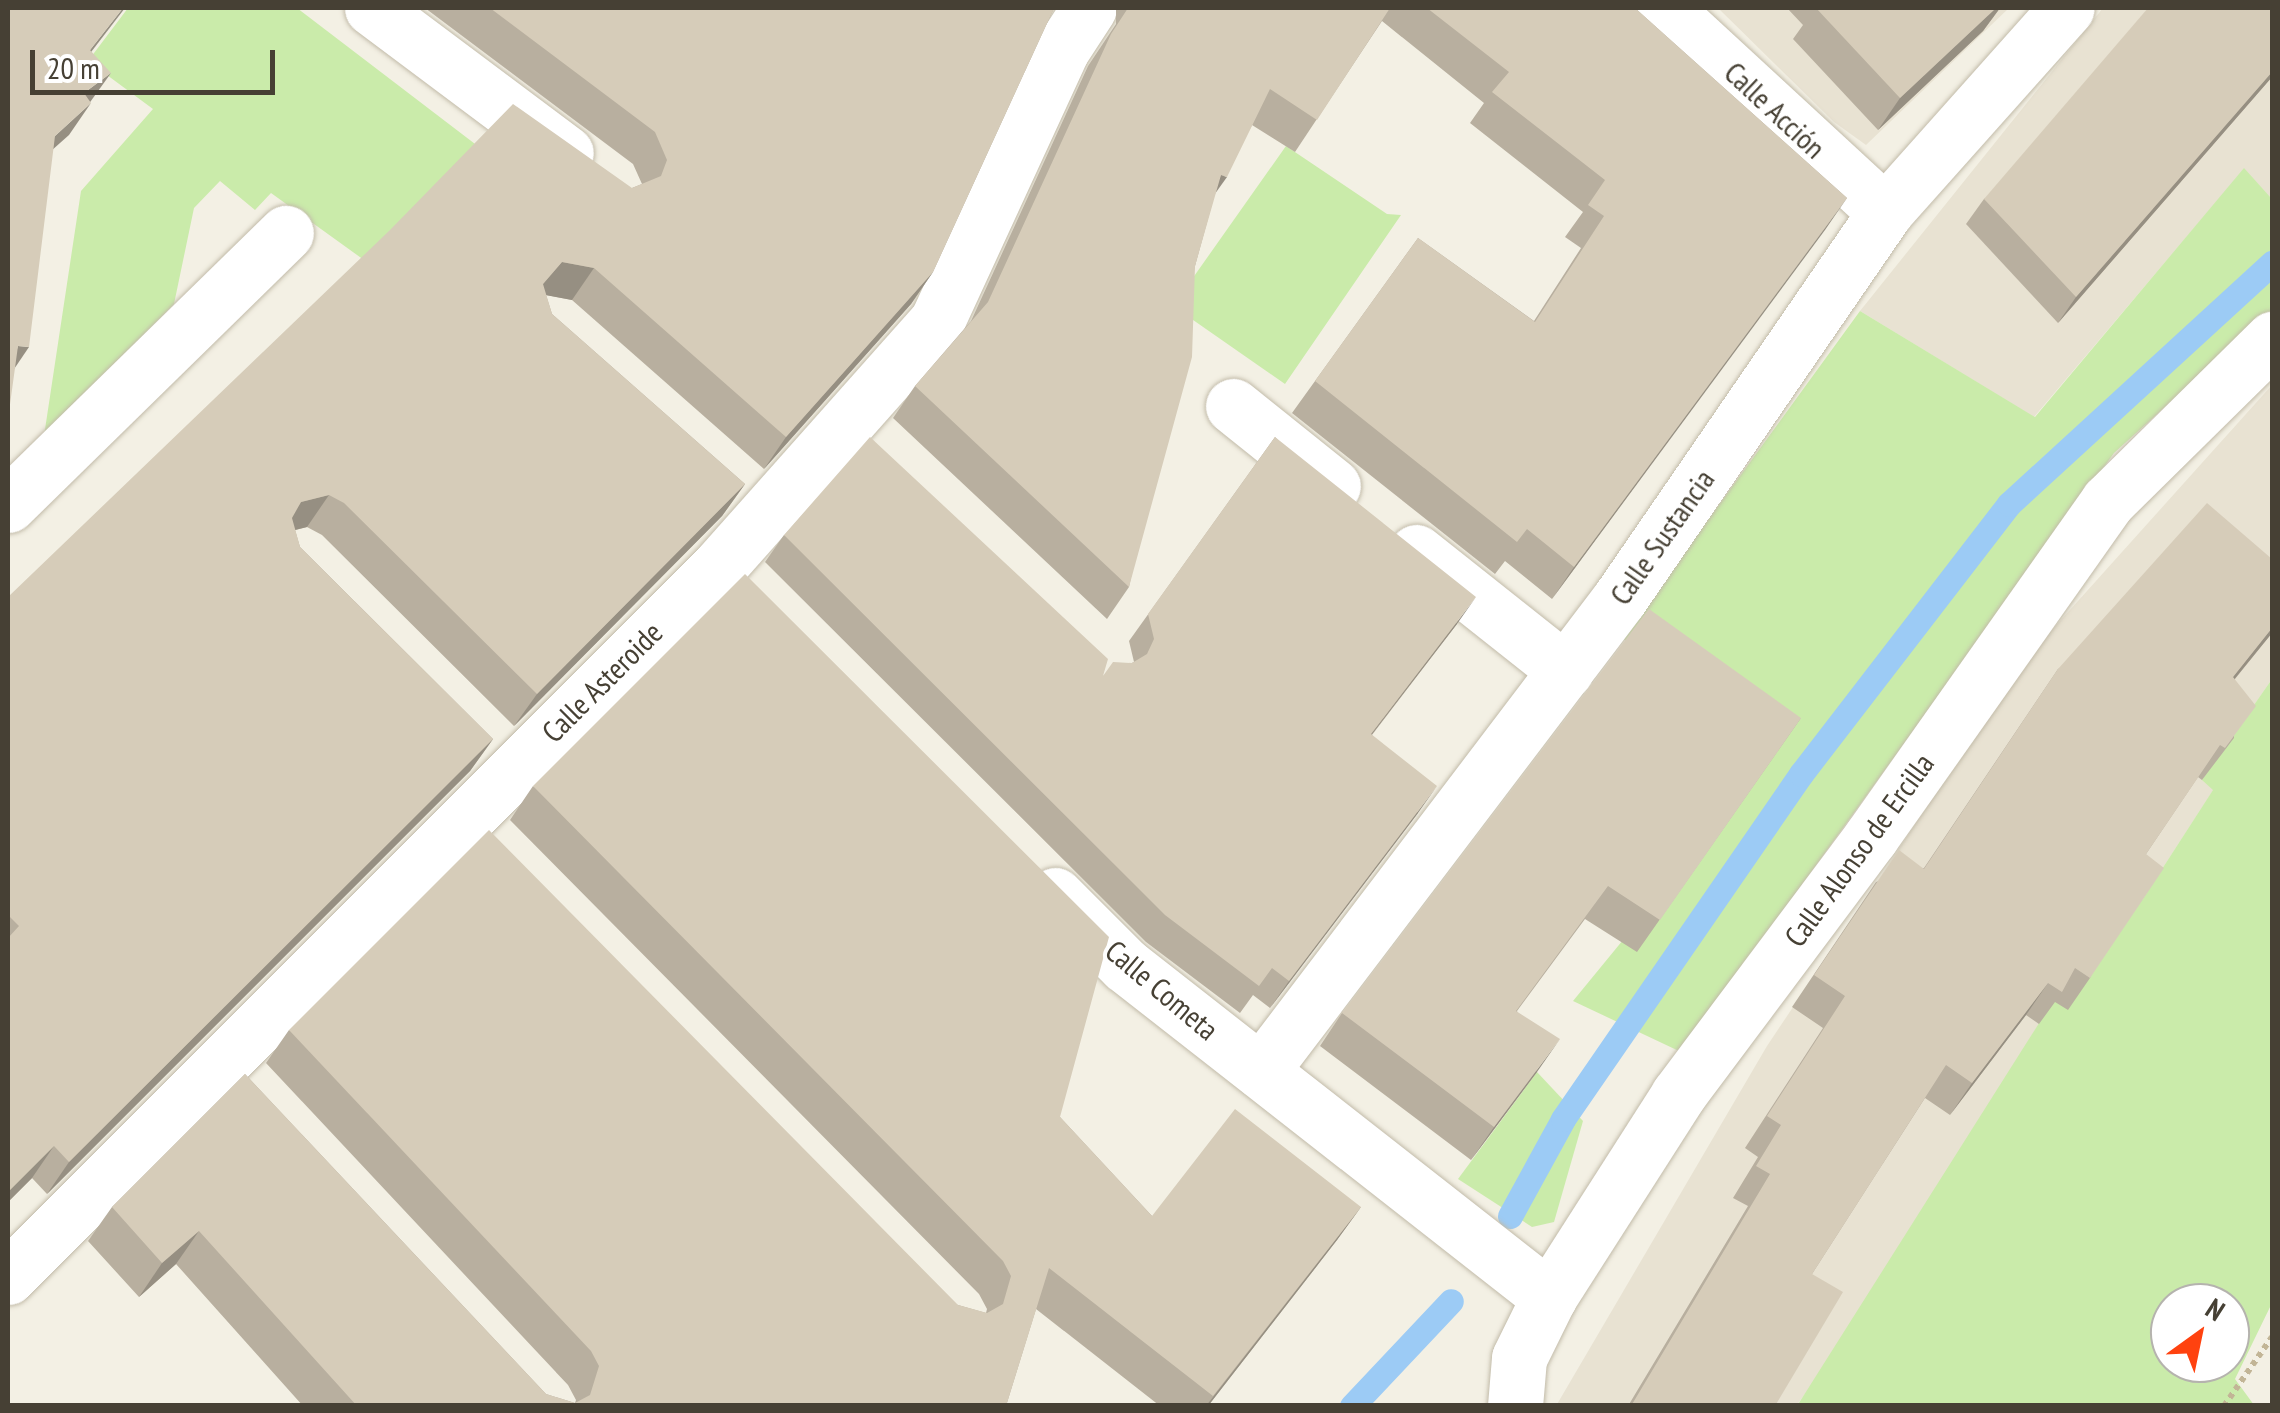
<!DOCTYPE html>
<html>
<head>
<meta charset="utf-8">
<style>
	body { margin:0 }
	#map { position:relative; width:2280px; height:1413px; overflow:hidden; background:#f3f0e4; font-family:"PT Sans Narrow",sans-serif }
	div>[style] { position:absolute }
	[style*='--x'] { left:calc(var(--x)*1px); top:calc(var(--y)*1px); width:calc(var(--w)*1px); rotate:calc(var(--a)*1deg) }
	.residential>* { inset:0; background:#e8e2d2 }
	.green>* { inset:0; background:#caebaa }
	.stream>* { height:25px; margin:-12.5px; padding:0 12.5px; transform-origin:12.5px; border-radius:12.5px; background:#9ccbf5 }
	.path>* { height:6px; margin-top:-3px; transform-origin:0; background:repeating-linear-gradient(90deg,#c2b596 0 5px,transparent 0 10px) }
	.roads { filter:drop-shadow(0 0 2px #c2bba9) drop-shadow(0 0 2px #c2bba9) }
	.minor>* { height:55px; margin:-27.5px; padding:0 27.5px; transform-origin:27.5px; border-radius:27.5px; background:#fff }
	.wall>* { inset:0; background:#b8af9f }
	.shaded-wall>* { inset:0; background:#968f82 }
	.building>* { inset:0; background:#d6ccb9 }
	span { translate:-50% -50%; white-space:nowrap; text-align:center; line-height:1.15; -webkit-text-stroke:8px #fff; paint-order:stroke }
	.street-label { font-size:30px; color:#464034 }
	.frame { position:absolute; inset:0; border:10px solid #464034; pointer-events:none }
	.north { position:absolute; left:2150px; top:1283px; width:100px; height:100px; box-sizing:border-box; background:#fff; border:2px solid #b5b3ae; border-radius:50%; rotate:33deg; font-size:28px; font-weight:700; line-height:40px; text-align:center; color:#464034 }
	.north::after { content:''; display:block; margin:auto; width:35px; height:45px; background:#ff420f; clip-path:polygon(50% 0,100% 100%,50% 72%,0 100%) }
	.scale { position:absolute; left:30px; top:50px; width:245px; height:45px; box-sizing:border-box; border:5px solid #464034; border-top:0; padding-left:12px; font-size:30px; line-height:35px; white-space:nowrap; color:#464034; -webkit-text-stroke:8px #fff; paint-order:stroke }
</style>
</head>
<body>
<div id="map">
	<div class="residential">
		<div style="clip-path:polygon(1718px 8px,2009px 8px,1866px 145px,1834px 122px)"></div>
		<div style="clip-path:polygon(2103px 8px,2272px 8px,2272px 199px,2244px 169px,2034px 417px,1860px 311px)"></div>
		<div style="clip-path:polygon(2272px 385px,2272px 679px,2203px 780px,2214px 789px,2142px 900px,2053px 1001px,1845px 1338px,1797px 1405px,1556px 1406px,1767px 1046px,2025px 660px)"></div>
	</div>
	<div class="green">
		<div style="clip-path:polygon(128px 8px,297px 8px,479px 147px,364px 260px,271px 193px,255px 210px,220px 181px,194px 208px,174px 304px,44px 436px,81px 191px,153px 109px,88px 61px)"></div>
		<div style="clip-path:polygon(1286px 146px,1387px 214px,1401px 215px,1285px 384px,1173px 306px)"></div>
		<div style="clip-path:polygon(2244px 168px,2272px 199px,2272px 310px,2114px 453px,1681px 1052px,1573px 1001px,1778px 751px,1622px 638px,1860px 311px,2035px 417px)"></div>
		<div style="clip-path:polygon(evenodd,2272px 679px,2272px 1303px,2235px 1379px,2254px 1405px,1797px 1406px,2053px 1001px,2142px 900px,2213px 790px,2202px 780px,2272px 679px,2170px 1303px,2230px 1303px,2230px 1363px,2170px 1363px,2170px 1303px)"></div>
		<div style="clip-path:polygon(1537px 1072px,1583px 1121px,1554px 1222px,1532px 1227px,1458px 1179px)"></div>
	</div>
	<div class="stream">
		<div style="--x:1510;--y:1216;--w:111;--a:-61.3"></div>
		<div style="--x:1563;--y:1119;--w:419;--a:-55.4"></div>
		<div style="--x:1801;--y:774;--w:341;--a:-52.4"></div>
		<div style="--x:2009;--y:504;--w:357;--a:-42.5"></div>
		<div style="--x:1352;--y:1406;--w:144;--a:-46.7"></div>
	</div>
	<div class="path">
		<div style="--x:2224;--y:1406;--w:84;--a:-55.2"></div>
	</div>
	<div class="roads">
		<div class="minor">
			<div style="--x:372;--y:8;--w:242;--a:36.8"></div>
			<div style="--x:1664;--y:8;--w:301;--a:42.7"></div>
			<div style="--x:1233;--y:406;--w:128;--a:38.7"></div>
			<div style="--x:8;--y:505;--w:389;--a:-44.4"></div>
			<div style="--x:1416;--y:552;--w:191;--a:38.4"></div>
			<div style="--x:1055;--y:895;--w:99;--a:45"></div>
			<div style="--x:1125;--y:965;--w:539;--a:38.06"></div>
			<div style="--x:1261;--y:1071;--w:594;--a:-52.8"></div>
			<div style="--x:1620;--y:598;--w:468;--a:-55.5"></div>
			<div style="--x:1885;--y:212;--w:273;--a:-48.3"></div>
			<div style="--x:8;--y:1277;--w:1010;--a:-45"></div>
			<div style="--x:722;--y:563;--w:324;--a:-48.4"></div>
			<div style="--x:937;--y:321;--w:297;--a:-65.3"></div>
			<div style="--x:1061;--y:51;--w:51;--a:-56.9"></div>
			<div style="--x:1515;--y:1406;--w:48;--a:-85.2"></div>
			<div style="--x:1519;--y:1358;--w:68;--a:-63.8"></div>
			<div style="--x:1549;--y:1297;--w:240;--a:-57.4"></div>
			<div style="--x:1678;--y:1095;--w:322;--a:-53.2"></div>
			<div style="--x:1871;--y:837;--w:411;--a:-54.8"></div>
			<div style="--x:2108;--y:501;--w:231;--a:-44.6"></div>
		</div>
	</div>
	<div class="wall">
		<div style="clip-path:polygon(425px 8px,1054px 8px,933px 272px,911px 304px,764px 469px,572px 300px,546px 295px,552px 314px,745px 484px,722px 516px,514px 726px,322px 535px,307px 527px,295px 530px,300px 547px,493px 739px,470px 771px,47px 1194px,32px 1178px,8px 1202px,8px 597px,632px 188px,642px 184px,633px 164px)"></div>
		<div style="clip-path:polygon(1116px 8px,1635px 8px,1847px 198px,1552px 599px,1505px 561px,1495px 574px,1292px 413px,1418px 238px,1534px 321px,1581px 248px,1565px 237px,1583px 212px,1470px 123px,1484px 103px,1382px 21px,1295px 152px,1252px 125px,1215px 193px,1195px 266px,1129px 587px,1107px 619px,893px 418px,915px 386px,971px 321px,1088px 66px,1116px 24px)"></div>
		<div style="clip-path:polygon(1787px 8px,2000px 8px,1983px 31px,1878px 130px,1793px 39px,1803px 25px)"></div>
		<div style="clip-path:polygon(2272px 8px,2272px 77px,2058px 323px,1966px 224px,1984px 199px)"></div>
		<div style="clip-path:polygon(1275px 437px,1457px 624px,1372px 735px,1418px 813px,1270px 1008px,1253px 995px,1240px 1013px,1146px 942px,765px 562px,784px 535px,1103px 676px,1134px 662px,1129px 641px)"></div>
		<div style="clip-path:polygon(2272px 559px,2272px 633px,2235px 679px,2234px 738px,2202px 780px,2198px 777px,2146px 854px,2090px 978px,2068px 1010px,2055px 1002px,2039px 1024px,2026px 1015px,1950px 1115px,1925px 1098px,1812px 1274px,1775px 1406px,1628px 1406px,1748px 1206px,1733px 1198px,1758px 1157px,1745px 1148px,1823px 1028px,1792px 1007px,1876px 882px,1924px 868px,2058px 669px)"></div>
		<div style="clip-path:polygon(1801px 718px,1637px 952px,1585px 919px,1517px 1011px,1537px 1072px,1471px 1160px,1320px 1046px,1342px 1013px)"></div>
		<div style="clip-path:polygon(533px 786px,1060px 1117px,1152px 1216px,1361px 1207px,1337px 1240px,1208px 1406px,1160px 1406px,1036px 1309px,1006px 1406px,303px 1406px,176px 1264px,139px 1297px,88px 1241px,112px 1207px,245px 1074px,546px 1394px,575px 1403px,576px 1400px,568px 1385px,266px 1063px,289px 1030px,958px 1305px,986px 1313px,987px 1309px,979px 1294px,510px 820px)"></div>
	</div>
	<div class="shaded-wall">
		<div style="clip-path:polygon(123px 8px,125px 8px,68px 82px,90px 50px)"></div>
		<div style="clip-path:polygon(1996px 8px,2000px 8px,1983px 31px,1878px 130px,1900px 98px)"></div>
		<div style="clip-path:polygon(2272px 72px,2272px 77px,2058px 323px,2076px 297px)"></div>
		<div style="clip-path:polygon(111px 73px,88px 105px,84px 93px)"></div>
		<div style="clip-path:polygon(91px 103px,69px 135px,33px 167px,55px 136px)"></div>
		<div style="clip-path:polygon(1221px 175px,1227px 177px,1204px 209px)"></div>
		<div style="clip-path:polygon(1847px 198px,1825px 230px,1552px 599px,1574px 567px)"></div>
		<div style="clip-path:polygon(562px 262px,594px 268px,572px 300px,540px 294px,543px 284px)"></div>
		<div style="clip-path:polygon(933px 272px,911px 304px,764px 469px,786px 437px)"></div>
		<div style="clip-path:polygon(18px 346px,29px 347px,8px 378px)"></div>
		<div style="clip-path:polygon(745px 484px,722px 516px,514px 726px,537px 694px)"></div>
		<div style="clip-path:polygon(329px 495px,307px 527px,279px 534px,301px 502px)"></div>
		<div style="clip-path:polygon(1476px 597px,1457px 624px,1352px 760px,1371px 734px)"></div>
		<div style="clip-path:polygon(2272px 628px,2272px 633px,2210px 709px,2233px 677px)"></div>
		<div style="clip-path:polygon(493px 739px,470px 771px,47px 1194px,69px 1162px)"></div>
		<div style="clip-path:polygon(1437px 786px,1418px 813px,1270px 1008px,1289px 981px)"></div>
		<div style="clip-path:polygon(2048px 983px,2026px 1015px,1950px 1115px,1972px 1083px)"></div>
		<div style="clip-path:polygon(1560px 1039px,1537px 1072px,1471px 1160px,1494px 1127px)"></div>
		<div style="clip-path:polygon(54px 1146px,32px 1178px,8px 1202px,8px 1192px)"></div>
		<div style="clip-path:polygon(1361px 1207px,1337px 1240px,1208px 1406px,1206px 1406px)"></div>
		<div style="clip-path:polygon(199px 1231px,176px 1264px,139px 1297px,162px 1263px)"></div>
	</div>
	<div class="building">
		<div style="clip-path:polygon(8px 8px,123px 8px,90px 50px,111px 73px,84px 93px,91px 103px,55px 136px,29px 347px,18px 346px,8px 419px)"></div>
		<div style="clip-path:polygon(490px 8px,1054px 8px,933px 272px,786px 437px,594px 268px,562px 262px,543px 284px,552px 314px,745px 484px,537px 694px,344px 503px,329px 495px,301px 502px,292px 518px,300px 547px,493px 739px,69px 1162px,54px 1146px,8px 1192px,8px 938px,19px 926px,8px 915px,8px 597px,390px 230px,513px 104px,632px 188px,661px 176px,667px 160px,655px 132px)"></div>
		<div style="clip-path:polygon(1128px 8px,1390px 8px,1317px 120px,1270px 89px,1227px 177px,1221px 175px,1195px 266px,1192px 357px,1129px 587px,915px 386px,988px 302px,1111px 34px)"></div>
		<div style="clip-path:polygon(1427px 8px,1635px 8px,1847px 198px,1574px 567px,1527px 529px,1517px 542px,1315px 381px,1418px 238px,1535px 322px,1604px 216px,1588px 205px,1605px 180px,1492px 92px,1509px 72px)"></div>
		<div style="clip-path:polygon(1816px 8px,1996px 8px,1900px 98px)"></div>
		<div style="clip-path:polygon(2148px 8px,2272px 8px,2272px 72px,2076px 297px,1984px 199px)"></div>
		<div style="clip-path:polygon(870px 437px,1108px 659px,1103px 676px,1113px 662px,1132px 663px,1147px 654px,1154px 639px,1148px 614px,1275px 437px,1476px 597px,1371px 734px,1437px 786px,1289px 981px,1272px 968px,1259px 986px,1165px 915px,784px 535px)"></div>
		<div style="clip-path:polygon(2207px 503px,2272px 559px,2272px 628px,2233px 677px,2256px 706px,2225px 748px,2220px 745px,2146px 854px,2164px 868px,2090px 978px,2075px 968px,2062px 992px,2048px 983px,1972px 1083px,1946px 1065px,1812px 1274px,1843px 1292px,1775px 1406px,1631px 1406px,1770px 1174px,1756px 1166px,1781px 1125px,1767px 1116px,1845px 996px,1814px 975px,1899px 850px,1924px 869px,2058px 669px)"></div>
		<div style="clip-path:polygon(745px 574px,1109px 937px,1060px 1117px,1152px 1216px,1235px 1109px,1361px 1207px,1213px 1396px,1049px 1268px,1006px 1406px,357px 1406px,199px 1231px,162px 1263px,112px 1207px,245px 1074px,546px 1394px,575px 1403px,590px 1395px,599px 1366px,591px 1351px,289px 1030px,489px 830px,958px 1305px,987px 1313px,1003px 1304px,1011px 1276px,1003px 1261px,533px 786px)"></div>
		<div style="clip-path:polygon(1649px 609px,1801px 718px,1660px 920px,1608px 886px,1516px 1011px,1560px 1039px,1494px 1127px,1342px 1013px)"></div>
	</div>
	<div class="street-label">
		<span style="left:1775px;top:110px;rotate:43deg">Calle Acción</span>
		<span style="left:1662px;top:537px;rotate:-55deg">Calle Sustancia</span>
		<span style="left:602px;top:682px;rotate:-45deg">Calle Asteroide</span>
		<span style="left:1859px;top:850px;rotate:-54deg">Calle Alonso de Ercilla</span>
		<span style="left:1162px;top:990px;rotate:40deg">Calle Cometa</span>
	</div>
	<div class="frame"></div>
	<div class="north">N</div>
	<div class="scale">20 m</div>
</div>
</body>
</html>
